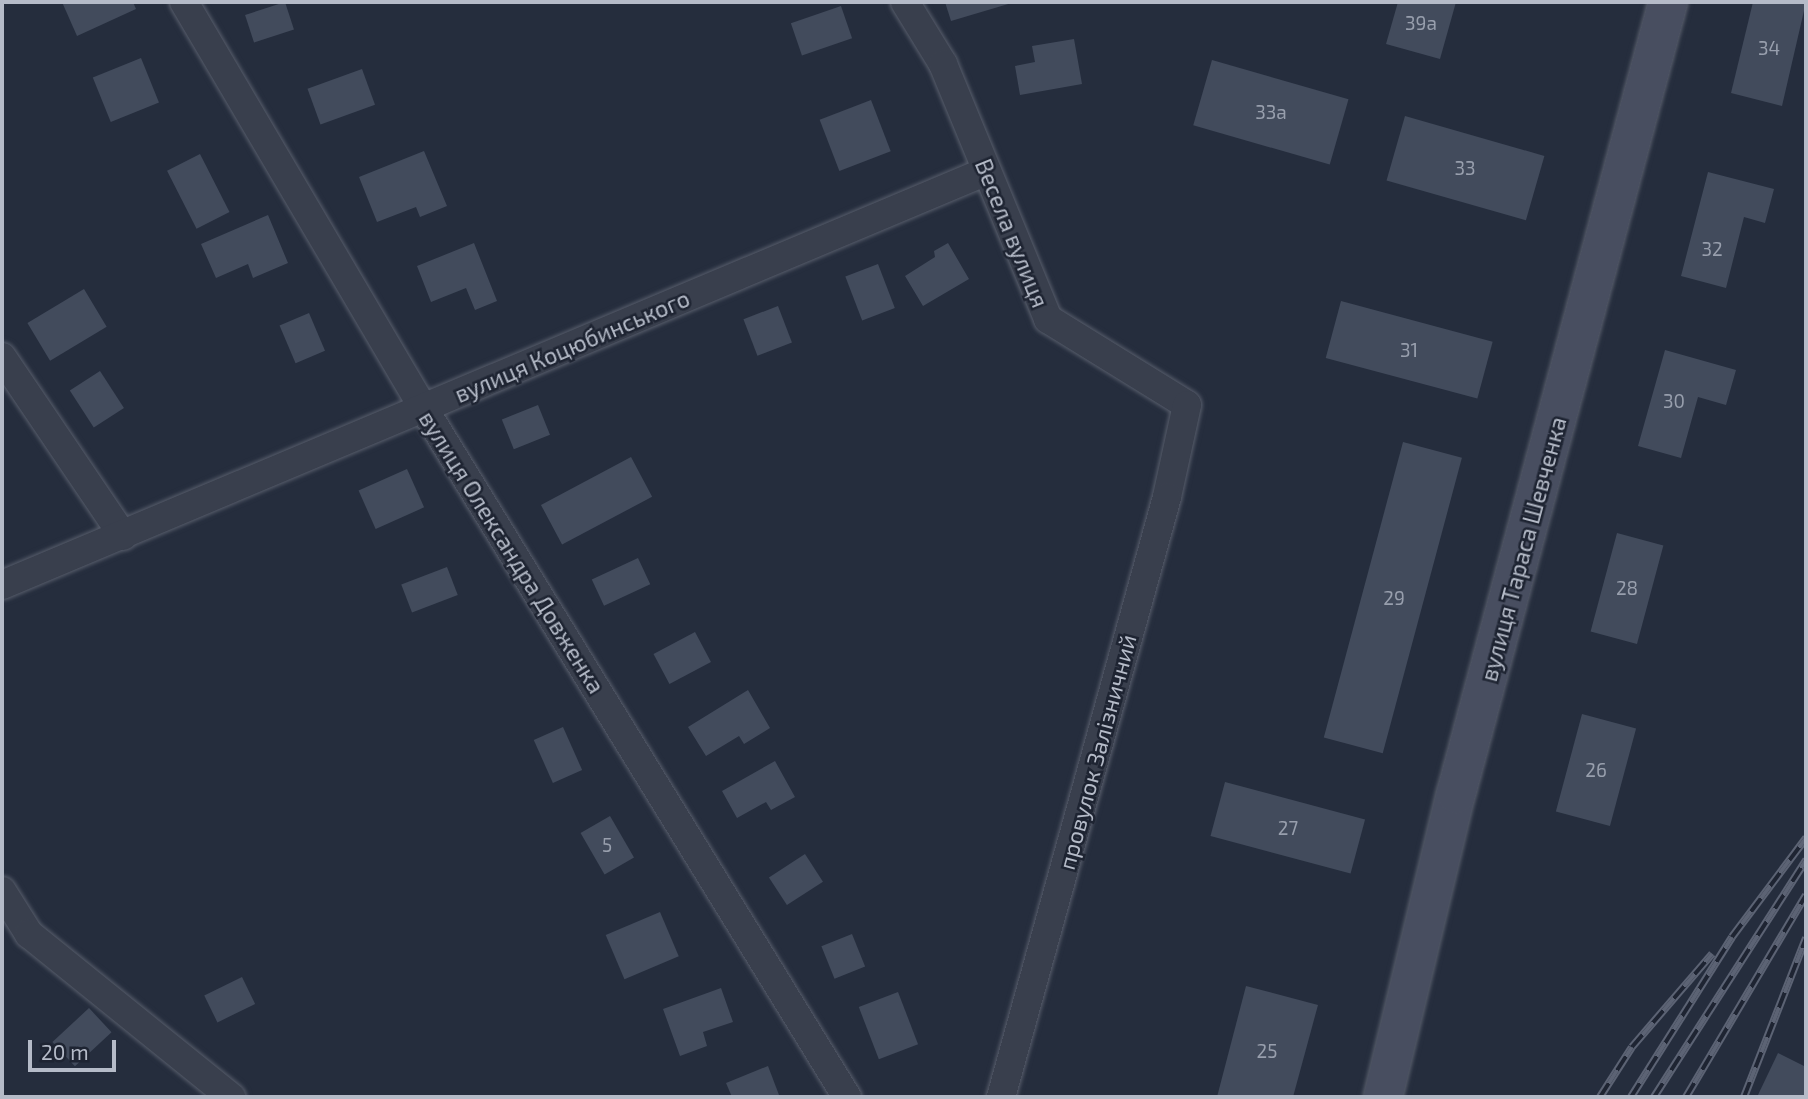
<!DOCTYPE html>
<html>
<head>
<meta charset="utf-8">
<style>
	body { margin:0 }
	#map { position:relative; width:1808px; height:1099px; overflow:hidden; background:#252d3d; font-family:"Exo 2",sans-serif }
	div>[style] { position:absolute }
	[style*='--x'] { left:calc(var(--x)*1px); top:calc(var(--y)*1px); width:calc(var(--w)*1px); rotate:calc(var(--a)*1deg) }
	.building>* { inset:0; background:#424b5c; transform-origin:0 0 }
	.roads { filter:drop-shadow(0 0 2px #575d6b) drop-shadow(0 0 2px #575d6b) }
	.minor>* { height:28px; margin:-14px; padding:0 14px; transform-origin:14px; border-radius:14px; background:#393f4d }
	.secondary>* { height:38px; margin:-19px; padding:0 19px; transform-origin:19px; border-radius:19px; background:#484e60 }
	.rail>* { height:8px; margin-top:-4px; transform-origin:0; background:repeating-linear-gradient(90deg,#1e2432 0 16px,#5c6374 0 32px); box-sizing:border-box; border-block:2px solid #5c6374 }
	span { translate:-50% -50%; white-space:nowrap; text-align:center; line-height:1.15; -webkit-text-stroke:5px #1e2432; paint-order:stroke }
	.number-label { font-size:19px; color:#989fad }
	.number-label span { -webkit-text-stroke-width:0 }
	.street-label { font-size:23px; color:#b5bbc8 }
	.frame { position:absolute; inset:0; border:4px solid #b5bbc8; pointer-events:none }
	.scale { position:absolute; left:28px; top:1040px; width:88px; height:32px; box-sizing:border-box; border:4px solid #b5bbc8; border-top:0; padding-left:9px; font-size:21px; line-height:24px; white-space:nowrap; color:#b5bbc8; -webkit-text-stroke:5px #1e2432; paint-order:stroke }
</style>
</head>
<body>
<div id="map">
	<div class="building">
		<div style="clip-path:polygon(62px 2px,133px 2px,136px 9px,77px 36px)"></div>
		<div style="left:285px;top:2px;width:29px;height:42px;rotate:72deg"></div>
		<div style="clip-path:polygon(945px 2px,1015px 2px,951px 21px)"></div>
		<div style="clip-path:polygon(1398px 2px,1456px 2px,1440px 59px,1386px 44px)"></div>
		<div style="clip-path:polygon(1753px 2px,1806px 2px,1782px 106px,1731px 93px)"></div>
		<div style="left:841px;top:6px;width:34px;height:53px;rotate:71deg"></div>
		<div style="clip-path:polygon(1074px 39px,1082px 84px,1020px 95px,1015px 66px,1035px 62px,1032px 46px)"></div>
		<div style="left:141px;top:58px;width:48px;height:52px;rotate:68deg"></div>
		<div style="left:1212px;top:60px;width:142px;height:68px;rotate:16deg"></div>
		<div style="left:362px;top:69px;width:38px;height:58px;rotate:70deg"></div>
		<div style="left:871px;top:100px;width:55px;height:55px;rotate:69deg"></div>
		<div style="left:1405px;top:116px;width:145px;height:67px;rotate:16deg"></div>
		<div style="clip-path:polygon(424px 151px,447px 206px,420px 217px,416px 207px,377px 222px,359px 177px)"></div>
		<div style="left:200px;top:154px;width:65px;height:37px;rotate:63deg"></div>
		<div style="clip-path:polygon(1708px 172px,1774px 189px,1765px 223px,1744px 217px,1726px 288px,1681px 276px)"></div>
		<div style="clip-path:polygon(268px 215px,288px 263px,253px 278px,248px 264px,216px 278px,201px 244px)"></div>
		<div style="clip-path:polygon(474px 243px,497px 301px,475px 310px,466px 288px,431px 302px,417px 266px)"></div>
		<div style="clip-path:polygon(948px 243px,969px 279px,923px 306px,905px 276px,935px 257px,934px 251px)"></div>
		<div style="left:878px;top:264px;width:47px;height:35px;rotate:69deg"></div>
		<div style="left:84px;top:289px;width:44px;height:66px;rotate:59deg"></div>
		<div style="left:1341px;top:301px;width:157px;height:59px;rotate:15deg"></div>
		<div style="left:778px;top:306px;width:39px;height:37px;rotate:69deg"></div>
		<div style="left:309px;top:313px;width:41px;height:32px;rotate:67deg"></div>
		<div style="clip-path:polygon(1665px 350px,1736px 370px,1726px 405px,1698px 397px,1681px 458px,1638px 446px)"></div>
		<div style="left:100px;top:371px;width:44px;height:36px;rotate:57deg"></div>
		<div style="left:538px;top:405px;width:32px;height:39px;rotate:68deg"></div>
		<div style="left:1403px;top:442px;width:61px;height:306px;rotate:15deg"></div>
		<div style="left:631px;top:457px;width:45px;height:102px;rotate:62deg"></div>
		<div style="left:407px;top:469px;width:42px;height:53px;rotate:66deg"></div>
		<div style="left:1617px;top:533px;width:48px;height:102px;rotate:15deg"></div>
		<div style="left:638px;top:558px;width:29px;height:51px;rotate:65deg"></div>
		<div style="left:447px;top:567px;width:30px;height:49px;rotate:69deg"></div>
		<div style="left:695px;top:632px;width:34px;height:47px;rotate:62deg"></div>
		<div style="clip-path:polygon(748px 690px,770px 728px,744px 744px,739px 736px,706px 756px,688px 727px)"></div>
		<div style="left:1582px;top:714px;width:56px;height:101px;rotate:15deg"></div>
		<div style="left:563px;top:727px;width:47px;height:32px;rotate:66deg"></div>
		<div style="clip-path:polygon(775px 761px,795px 797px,771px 810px,766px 802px,737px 818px,722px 791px)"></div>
		<div style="left:1225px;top:782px;width:145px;height:56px;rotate:15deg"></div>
		<div style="left:610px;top:816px;width:48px;height:34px;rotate:60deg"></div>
		<div style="left:805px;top:854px;width:33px;height:43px;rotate:57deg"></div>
		<div style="left:660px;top:912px;width:48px;height:59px;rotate:67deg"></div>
		<div style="left:852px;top:934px;width:35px;height:33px;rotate:68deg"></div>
		<div style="left:242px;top:977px;width:30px;height:42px;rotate:64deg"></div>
		<div style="clip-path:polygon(1246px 986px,1318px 1005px,1293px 1097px,1217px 1097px)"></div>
		<div style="clip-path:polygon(721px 988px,733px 1022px,703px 1032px,707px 1046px,680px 1056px,663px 1009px)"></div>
		<div style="left:898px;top:992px;width:56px;height:42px;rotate:69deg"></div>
		<div style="left:89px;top:1008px;width:33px;height:50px;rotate:47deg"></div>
		<div style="clip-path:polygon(1778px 1053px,1806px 1067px,1806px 1097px,1757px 1097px)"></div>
		<div style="clip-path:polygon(768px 1066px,779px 1095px,732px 1097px,726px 1083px)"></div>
	</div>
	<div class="roads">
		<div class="minor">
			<div style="--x:184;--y:2;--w:472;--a:59.5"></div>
			<div style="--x:424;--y:409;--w:808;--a:58.42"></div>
			<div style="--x:905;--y:2;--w:73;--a:58.5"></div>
			<div style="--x:943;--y:64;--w:276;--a:67.6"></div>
			<div style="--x:1048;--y:319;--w:163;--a:31.7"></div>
			<div style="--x:1187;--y:405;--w:94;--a:102.3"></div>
			<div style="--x:1167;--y:497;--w:623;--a:105.46"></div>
			<div style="--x:2;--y:357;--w:216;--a:55.9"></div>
			<div style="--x:2;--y:585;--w:1068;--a:-22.8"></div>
			<div style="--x:2;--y:891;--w:51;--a:57.9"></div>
			<div style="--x:29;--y:934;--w:260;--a:38.9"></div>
		</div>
		<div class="secondary">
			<div style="--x:1383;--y:1097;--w:312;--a:-76.5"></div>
			<div style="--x:1456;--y:794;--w:820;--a:-75.01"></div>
		</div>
	</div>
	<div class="rail">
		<div style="--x:1600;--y:1097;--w:59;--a:-57.4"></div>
		<div style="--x:1632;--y:1047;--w:123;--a:-49.3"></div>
		<div style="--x:1631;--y:1097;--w:189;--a:-57.7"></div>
		<div style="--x:1732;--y:937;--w:124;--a:-53.2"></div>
		<div style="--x:1654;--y:1097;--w:282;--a:-57.3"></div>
		<div style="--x:1686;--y:1097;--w:235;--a:-59.3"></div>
		<div style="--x:1744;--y:1097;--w:171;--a:-68.7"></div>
	</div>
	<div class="number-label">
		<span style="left:1421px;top:23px">39а</span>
		<span style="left:1769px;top:48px">34</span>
		<span style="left:1271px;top:112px">33а</span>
		<span style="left:1465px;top:168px">33</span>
		<span style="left:1712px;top:249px">32</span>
		<span style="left:1409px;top:350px">31</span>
		<span style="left:1674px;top:401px">30</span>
		<span style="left:1627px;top:588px">28</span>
		<span style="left:1394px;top:598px">29</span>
		<span style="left:1596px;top:770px">26</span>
		<span style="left:1288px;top:828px">27</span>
		<span style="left:607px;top:845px">5</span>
		<span style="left:1267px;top:1051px">25</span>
	</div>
	<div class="street-label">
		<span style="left:1012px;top:233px;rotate:68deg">Весела вулиця</span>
		<span style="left:572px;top:346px;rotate:-23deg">вулиця Коцюбинського</span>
		<span style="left:1523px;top:549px;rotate:-75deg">вулиця Тараса Шевченка</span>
		<span style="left:512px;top:552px;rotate:58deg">вулиця Олександра Довженка</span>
		<span style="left:1097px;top:752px;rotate:-75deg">провулок Залізничний</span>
	</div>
	<div class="frame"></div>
	<div class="scale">20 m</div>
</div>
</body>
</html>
